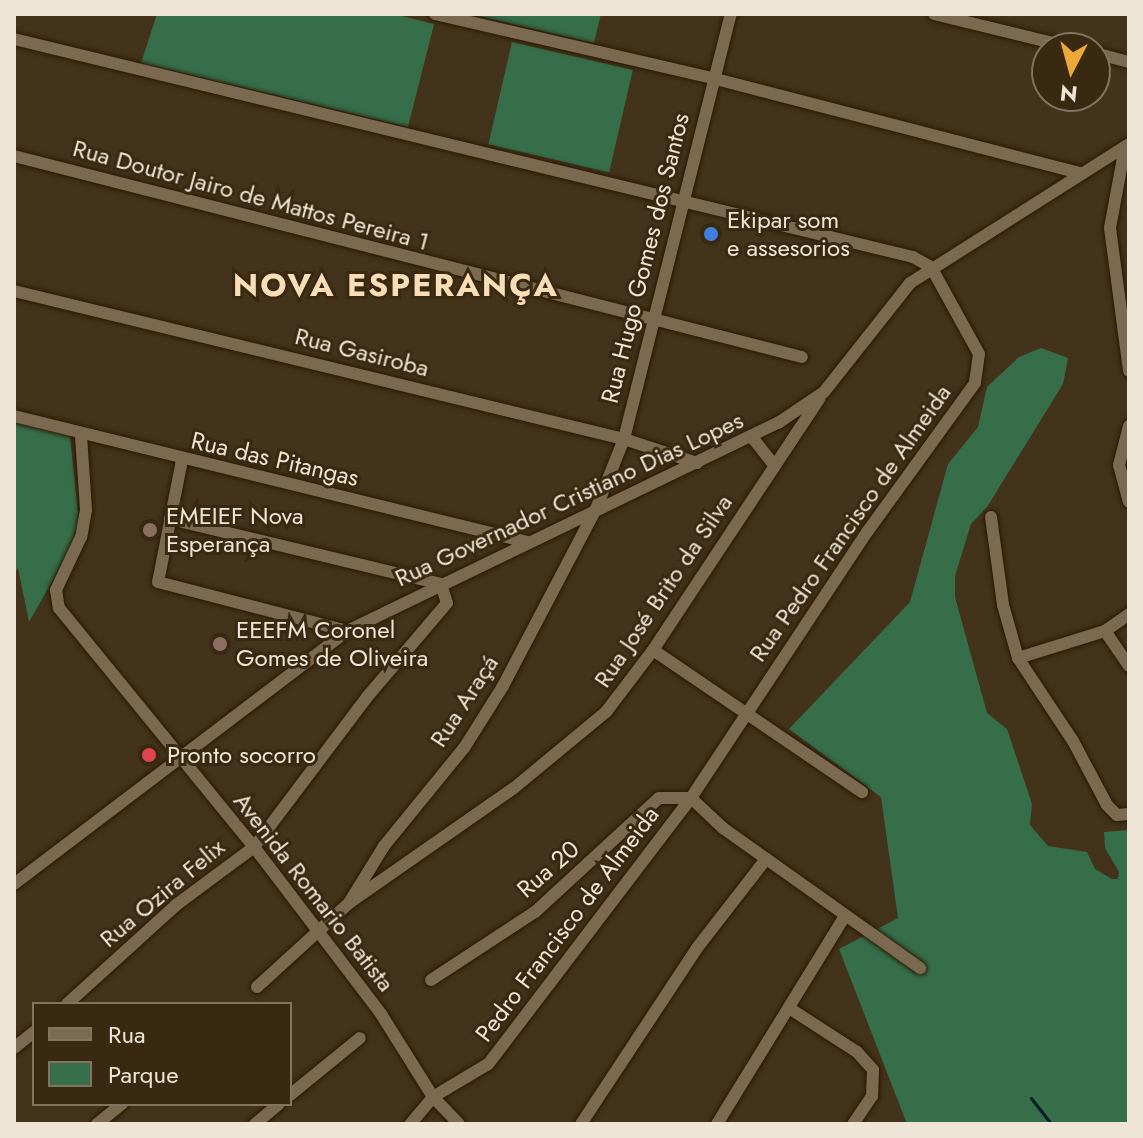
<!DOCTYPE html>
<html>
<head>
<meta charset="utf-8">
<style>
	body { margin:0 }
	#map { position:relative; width:1143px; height:1138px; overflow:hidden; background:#43331b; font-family:Jost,sans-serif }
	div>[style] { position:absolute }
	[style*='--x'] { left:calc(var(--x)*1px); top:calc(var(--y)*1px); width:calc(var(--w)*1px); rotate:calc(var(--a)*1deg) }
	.green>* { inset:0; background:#366e4a; transform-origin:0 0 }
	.stream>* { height:3px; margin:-1.5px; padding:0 1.5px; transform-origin:1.5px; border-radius:1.5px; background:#031f25 }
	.roads { filter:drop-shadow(0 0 2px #2a1a03) drop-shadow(0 0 2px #2a1a03) }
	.minor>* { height:12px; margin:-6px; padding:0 6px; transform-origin:6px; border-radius:6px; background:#7c6a50 }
	.dots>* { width:22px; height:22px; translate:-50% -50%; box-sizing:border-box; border:4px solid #392911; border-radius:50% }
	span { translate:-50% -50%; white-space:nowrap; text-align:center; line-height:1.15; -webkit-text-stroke:6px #392911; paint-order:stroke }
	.street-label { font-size:24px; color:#efe5d6 }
	.poi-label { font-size:24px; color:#efe5d6 }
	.left { translate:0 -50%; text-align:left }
	.district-label { font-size:32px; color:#f9ddb6; font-weight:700; letter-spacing:2px }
	.frame { position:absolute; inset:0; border:16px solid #efe5d6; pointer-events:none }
	.legend { position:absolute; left:32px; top:1002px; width:260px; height:104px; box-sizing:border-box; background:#392911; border:2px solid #827460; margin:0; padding:10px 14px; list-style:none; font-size:24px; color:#efe5d6 }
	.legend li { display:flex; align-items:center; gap:16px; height:40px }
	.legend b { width:40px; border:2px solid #827460 }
	.north { position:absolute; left:1031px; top:32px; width:80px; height:80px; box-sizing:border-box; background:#392911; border:2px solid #827460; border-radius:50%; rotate:186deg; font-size:22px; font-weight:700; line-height:32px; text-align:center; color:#efe5d6 }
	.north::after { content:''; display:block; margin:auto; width:28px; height:36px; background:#eca93a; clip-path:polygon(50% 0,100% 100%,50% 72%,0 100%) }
</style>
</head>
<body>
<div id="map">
	<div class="green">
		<div style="clip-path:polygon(157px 14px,393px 14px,434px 24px,408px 127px,141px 63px)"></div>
		<div style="clip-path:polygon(470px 14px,601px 14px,594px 43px)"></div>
		<div style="left:512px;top:42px;width:124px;height:105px;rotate:13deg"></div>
		<div style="clip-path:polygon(1041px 348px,1068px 358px,1063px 384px,987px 507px,971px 524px,955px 576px,955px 597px,987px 713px,1007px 729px,1032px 804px,1030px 825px,1048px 846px,1087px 852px,1095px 869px,1112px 879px,1118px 879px,1119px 872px,1105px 848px,1104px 832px,1129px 830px,1129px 1124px,907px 1124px,839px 949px,898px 918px,881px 797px,789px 729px,910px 602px,948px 464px,978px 427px,987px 387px,1019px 357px)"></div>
		<div style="clip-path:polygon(14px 412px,69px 427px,80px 532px,29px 622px,18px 568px,14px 574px)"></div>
	</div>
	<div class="stream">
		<div style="--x:1031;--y:1098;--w:33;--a:52"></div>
	</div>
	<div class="roads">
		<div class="minor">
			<div style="--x:435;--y:14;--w:284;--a:13"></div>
			<div style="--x:712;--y:78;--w:380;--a:14.5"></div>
			<div style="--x:934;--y:14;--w:143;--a:13.7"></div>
			<div style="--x:14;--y:39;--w:925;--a:13.63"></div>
			<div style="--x:913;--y:257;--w:21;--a:29"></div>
			<div style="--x:931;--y:267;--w:99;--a:61.1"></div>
			<div style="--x:979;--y:354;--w:29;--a:98"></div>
			<div style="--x:975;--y:383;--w:184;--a:125.9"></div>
			<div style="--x:867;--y:532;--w:319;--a:123.5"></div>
			<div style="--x:691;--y:798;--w:335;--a:127.3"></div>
			<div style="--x:488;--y:1064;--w:64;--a:149"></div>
			<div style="--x:433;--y:1097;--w:35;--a:130"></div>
			<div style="--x:1095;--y:53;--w:35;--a:15"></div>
			<div style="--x:1125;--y:147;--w:82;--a:100.5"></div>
			<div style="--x:1110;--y:228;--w:144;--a:82.4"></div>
			<div style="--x:14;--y:156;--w:813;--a:14.31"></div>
			<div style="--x:14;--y:291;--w:628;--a:13.64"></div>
			<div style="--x:624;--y:439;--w:77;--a:18.2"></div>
			<div style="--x:14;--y:416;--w:528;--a:13.8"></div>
			<div style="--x:1129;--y:426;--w:40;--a:104.4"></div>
			<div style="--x:1119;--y:465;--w:38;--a:75"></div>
			<div style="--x:81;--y:436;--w:74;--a:86.1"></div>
			<div style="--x:86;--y:510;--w:27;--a:100"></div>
			<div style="--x:81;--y:537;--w:59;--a:115.3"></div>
			<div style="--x:56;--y:590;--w:18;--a:81"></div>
			<div style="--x:59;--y:608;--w:308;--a:50.8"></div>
			<div style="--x:254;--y:847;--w:210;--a:52.7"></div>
			<div style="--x:381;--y:1014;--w:98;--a:57.9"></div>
			<div style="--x:433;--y:1097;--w:37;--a:46"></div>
			<div style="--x:752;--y:437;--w:37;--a:52"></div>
			<div style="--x:182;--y:460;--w:124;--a:101.1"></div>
			<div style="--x:158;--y:582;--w:195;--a:14.5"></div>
			<div style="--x:991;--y:517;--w:89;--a:82.2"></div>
			<div style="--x:1003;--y:605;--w:55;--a:74.2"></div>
			<div style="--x:1018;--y:658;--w:100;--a:56.5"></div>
			<div style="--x:1073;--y:741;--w:72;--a:62"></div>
			<div style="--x:1107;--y:805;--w:14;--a:45"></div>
			<div style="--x:1117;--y:815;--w:12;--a:-5"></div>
			<div style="--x:1105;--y:631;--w:42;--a:55.6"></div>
			<div style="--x:653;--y:650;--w:253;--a:34.2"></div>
			<div style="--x:1018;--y:658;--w:91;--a:-17.2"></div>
			<div style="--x:1105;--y:631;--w:29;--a:-35"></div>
			<div style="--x:691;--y:798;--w:44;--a:43.2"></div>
			<div style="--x:723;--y:828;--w:242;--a:35.4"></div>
			<div style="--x:14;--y:884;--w:418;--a:-37.2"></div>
			<div style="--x:347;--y:631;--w:479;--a:-25.8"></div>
			<div style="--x:778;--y:423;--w:55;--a:-34"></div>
			<div style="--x:824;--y:392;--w:139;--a:-51.7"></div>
			<div style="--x:910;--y:283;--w:259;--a:-32.4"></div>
			<div style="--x:349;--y:903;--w:67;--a:-58.4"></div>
			<div style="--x:384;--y:846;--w:127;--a:-50.8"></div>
			<div style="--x:464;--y:748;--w:73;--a:-57.8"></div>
			<div style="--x:503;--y:686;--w:200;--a:-62.3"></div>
			<div style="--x:596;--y:509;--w:75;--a:-68.2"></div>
			<div style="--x:624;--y:439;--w:438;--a:-75.9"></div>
			<div style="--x:431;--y:980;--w:124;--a:-33.2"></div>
			<div style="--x:535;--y:912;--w:168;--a:-42.6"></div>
			<div style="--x:659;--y:798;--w:32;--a:0"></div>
			<div style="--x:257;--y:987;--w:125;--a:-42.4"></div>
			<div style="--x:349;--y:903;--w:201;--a:-34.9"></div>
			<div style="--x:514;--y:788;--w:119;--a:-39.6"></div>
			<div style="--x:606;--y:712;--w:78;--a:-52.8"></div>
			<div style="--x:653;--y:650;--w:302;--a:-56.5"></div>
			<div style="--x:67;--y:1004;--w:147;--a:-42.2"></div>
			<div style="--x:176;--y:905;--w:97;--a:-36.6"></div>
			<div style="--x:254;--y:847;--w:188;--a:-53"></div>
			<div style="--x:367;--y:697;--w:123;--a:-49.6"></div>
			<div style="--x:447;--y:603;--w:20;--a:-108"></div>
			<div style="--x:441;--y:584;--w:279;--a:-166.5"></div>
			<div style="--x:789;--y:1008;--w:81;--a:32.9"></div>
			<div style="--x:857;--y:1052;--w:24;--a:48"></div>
			<div style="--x:873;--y:1070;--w:26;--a:92"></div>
			<div style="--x:872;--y:1096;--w:34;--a:124"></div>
			<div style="--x:14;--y:1048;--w:26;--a:-39"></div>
			<div style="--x:290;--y:1095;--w:90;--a:-39.2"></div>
			<div style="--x:97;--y:1124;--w:32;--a:-39"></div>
			<div style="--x:255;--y:1124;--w:31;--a:-40"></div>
			<div style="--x:581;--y:1124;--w:211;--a:-56.6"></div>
			<div style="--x:697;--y:948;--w:113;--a:-52.2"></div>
			<div style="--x:717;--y:1124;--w:244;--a:-58.4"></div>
		</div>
	</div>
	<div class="dots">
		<div style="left:711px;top:234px;background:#3f7fe0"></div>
		<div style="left:150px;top:530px;background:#8d6e63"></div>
		<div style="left:220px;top:644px;background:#8d6e63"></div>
		<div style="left:149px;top:755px;background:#e0444e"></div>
	</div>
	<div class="street-label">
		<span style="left:251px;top:195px;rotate:15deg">Rua Doutor Jairo de Mattos Pereira 1</span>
		<span style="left:645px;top:258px;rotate:-76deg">Rua Hugo Gomes dos Santos</span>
		<span style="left:362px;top:352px;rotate:14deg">Rua Gasiroba</span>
		<span style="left:275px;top:459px;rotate:13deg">Rua das Pitangas</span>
		<span style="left:569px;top:499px;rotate:-25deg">Rua Governador Cristiano Dias Lopes</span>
		<span style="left:850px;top:523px;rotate:-55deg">Rua Pedro Francisco de Almeida</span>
		<span style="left:663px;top:591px;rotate:-56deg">Rua José Brito da Silva</span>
		<span style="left:464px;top:701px;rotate:-57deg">Rua Araçá</span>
		<span style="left:548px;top:869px;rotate:-41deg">Rua 20</span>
		<span style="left:314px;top:892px;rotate:52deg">Avenida Romario Batista</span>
		<span style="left:162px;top:893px;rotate:-40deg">Rua Ozira Felix</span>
		<span style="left:567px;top:924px;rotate:-53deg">Pedro Francisco de Almeida</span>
	</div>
	<div class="poi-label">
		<span class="left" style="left:727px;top:234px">Ekipar som<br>e assesorios</span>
		<span class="left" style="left:166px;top:530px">EMEIEF Nova<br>Esperança</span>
		<span class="left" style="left:236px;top:644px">EEEFM Coronel<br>Gomes de Oliveira</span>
		<span class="left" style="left:167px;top:755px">Pronto socorro</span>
	</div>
	<div class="district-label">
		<span style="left:396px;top:285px">NOVA ESPERANÇA</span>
	</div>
	<div class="frame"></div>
	<ul class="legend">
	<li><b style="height:10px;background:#7c6a50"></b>Rua</li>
	<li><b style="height:22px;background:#366e4a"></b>Parque</li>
	</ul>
	<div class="north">N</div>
</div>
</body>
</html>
